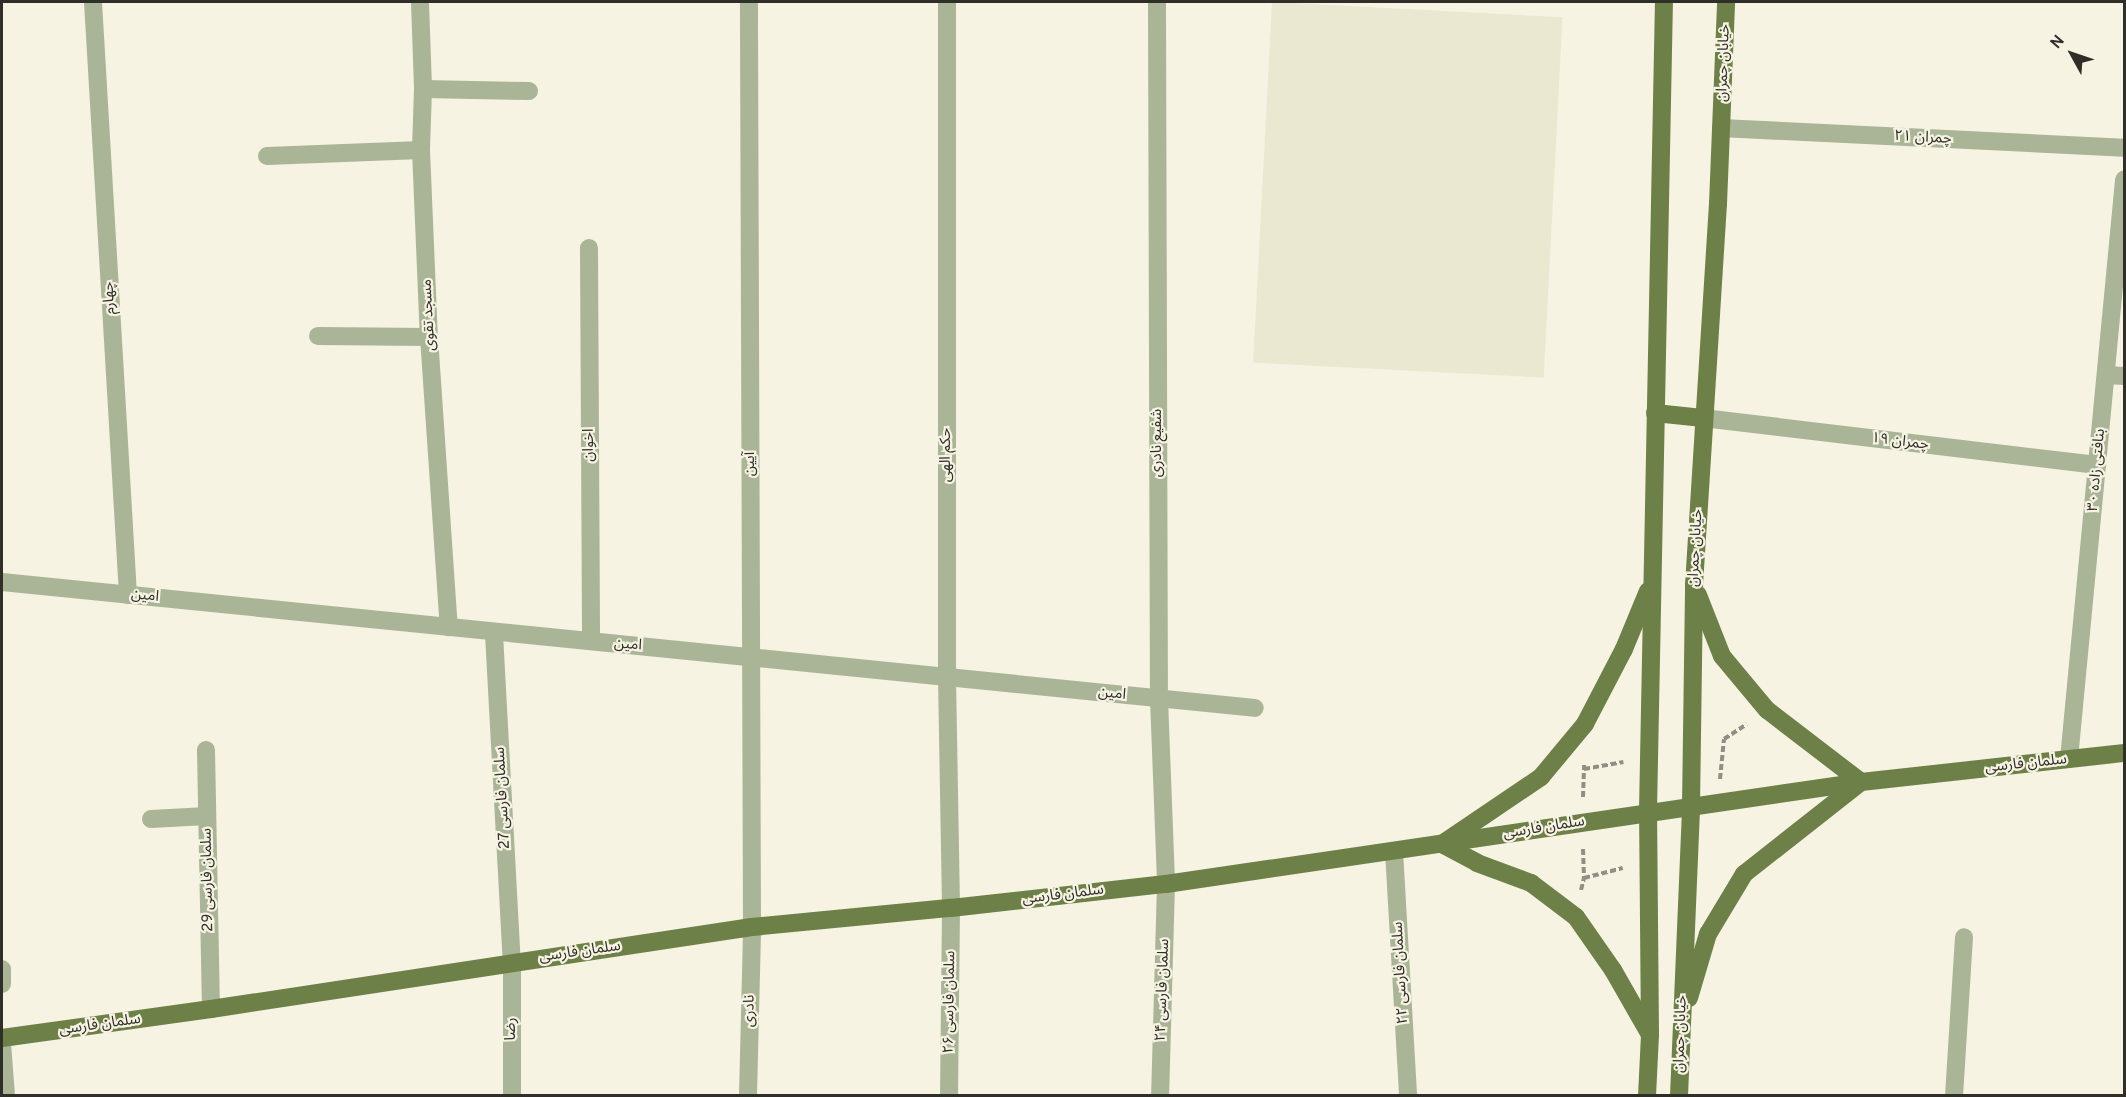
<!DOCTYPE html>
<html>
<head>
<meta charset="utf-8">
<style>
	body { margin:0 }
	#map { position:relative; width:2126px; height:1097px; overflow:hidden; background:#f6f3e3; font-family:Overpass,"Noto Sans Arabic",sans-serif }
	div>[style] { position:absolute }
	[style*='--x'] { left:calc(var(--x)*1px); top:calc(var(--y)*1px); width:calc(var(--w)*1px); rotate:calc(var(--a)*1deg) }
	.built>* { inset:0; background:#ebe8d1; transform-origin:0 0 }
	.path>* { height:4px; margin-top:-2px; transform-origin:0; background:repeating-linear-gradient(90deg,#918f84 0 6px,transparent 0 9px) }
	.minor>* { height:18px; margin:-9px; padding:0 9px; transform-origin:9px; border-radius:9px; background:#a9b596 }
	.major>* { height:18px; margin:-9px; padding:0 9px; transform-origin:9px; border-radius:9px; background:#6d8047 }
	span { translate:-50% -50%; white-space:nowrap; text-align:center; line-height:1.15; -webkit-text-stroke:4.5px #f6f3e3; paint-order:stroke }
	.street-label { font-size:15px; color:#2f2e28 }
	.frame { position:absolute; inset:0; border:3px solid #2f2e28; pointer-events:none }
	.north { position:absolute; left:2042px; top:24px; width:60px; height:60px; -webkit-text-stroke:4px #f6f3e3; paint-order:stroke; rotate:310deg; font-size:16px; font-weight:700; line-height:24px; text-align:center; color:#2f2e28 }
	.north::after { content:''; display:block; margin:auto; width:21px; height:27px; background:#2f2e28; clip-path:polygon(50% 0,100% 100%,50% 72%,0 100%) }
</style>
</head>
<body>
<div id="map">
	<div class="built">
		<div style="left:1272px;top:2px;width:291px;height:361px;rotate:3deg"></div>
	</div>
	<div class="path">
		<div style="--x:1584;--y:769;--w:40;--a:-10"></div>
		<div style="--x:1720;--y:779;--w:40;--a:-84.3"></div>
		<div style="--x:1724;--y:739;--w:27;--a:-33"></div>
		<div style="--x:1583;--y:797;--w:32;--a:-88"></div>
		<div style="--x:1583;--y:849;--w:29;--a:88"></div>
		<div style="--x:1581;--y:890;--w:12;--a:-76"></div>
		<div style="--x:1584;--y:878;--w:40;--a:-14.4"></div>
	</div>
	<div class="minor">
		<div style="--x:93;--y:2;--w:594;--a:86.62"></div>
		<div style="--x:420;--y:2;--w:87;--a:88"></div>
		<div style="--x:423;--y:89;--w:61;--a:91.9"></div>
		<div style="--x:421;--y:150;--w:187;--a:87.6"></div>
		<div style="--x:429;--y:337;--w:291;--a:86.1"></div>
		<div style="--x:947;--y:2;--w:675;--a:90"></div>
		<div style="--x:947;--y:677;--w:231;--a:89"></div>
		<div style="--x:951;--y:908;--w:188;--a:90.6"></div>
		<div style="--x:1157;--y:2;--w:697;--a:89.84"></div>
		<div style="--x:1159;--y:699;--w:185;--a:87.8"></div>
		<div style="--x:1166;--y:884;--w:212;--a:91.6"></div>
		<div style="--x:423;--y:89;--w:106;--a:1.1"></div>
		<div style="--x:1721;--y:128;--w:403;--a:2.8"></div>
		<div style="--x:267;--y:156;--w:154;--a:-2.2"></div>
		<div style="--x:589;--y:248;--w:393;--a:89.7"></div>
		<div style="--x:318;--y:336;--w:111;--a:0.5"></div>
		<div style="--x:2106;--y:375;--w:18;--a:3"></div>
		<div style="--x:1703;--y:418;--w:397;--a:6.8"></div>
		<div style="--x:2;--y:582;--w:1259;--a:5.74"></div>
		<div style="--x:494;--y:634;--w:328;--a:86.9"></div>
		<div style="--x:512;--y:962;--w:134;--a:90"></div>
		<div style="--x:206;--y:750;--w:259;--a:88.9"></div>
		<div style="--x:2069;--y:759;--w:582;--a:-84.57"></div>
		<div style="--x:151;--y:819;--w:56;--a:-3.1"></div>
		<div style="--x:1394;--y:851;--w:245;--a:86.7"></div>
		<div style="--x:2;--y:969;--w:15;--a:90"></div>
		<div style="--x:2;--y:1043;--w:53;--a:85.7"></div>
		<div style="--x:748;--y:1096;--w:169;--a:-88.6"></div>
		<div style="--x:752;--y:927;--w:925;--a:-90.19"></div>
		<div style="--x:1954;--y:1096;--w:159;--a:-86.4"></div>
	</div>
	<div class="major">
		<div style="--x:1655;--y:413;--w:48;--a:5.9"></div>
		<div style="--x:1648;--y:591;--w:63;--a:112.5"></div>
		<div style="--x:1624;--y:649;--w:85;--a:117.5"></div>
		<div style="--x:1585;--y:724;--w:69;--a:129.7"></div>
		<div style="--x:1541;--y:777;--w:120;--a:145.9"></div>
		<div style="--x:1442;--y:844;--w:40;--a:28"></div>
		<div style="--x:1477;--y:863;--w:58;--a:20.3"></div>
		<div style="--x:1531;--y:883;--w:56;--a:37.1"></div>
		<div style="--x:1576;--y:917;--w:65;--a:55.1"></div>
		<div style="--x:1613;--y:970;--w:73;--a:60.3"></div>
		<div style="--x:1689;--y:998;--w:67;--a:-73.5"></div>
		<div style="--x:1708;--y:934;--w:70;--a:-59"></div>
		<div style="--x:1744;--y:874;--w:149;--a:-38.2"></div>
		<div style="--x:1861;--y:782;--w:118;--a:-142.5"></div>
		<div style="--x:1767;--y:710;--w:70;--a:-129.8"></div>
		<div style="--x:1722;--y:656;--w:66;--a:-111.5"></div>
		<div style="--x:2;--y:1038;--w:211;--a:-7.9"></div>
		<div style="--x:211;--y:1009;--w:547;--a:-8.62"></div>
		<div style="--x:752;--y:927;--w:200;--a:-5.5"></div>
		<div style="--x:951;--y:908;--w:216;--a:-6.4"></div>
		<div style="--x:1166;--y:884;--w:702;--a:-8.35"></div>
		<div style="--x:1861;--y:782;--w:265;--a:-6.3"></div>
		<div style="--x:1647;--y:1096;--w:62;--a:-87.2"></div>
		<div style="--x:1650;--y:1034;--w:223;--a:-90.5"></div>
		<div style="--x:1648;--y:811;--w:809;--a:-88.87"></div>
		<div style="--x:1679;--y:1096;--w:290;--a:-87.6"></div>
		<div style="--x:1691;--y:806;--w:221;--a:-89.2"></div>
		<div style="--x:1694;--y:585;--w:382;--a:-86.4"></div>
		<div style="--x:1718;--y:204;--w:202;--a:-87.7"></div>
	</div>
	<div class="street-label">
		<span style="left:1724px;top:63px;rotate:-88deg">خیابان چمران</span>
		<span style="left:1923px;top:138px;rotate:3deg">چمران ۲۱</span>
		<span style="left:110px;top:298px;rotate:-93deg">چهارم</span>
		<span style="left:429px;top:315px;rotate:-93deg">مسجد تقوی</span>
		<span style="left:1900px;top:442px;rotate:7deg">چمران ۱۹</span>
		<span style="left:1158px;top:443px;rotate:-90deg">شفیع نادری</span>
		<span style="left:590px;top:445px;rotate:-90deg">اخوان</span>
		<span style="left:947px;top:455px;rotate:-90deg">حکم الهی</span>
		<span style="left:751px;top:464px;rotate:-90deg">آیین</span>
		<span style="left:2097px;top:470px;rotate:-85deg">بنافتی زاده ۳۰</span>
		<span style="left:1696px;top:548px;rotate:-87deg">خیابان چمران</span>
		<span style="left:145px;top:596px;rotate:6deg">امین</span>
		<span style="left:628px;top:645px;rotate:5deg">امین</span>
		<span style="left:1112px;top:694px;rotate:6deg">امین</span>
		<span style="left:2026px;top:764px;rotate:-6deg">سلمان فارسی</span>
		<span style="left:503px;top:798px;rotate:-93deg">سلمان فارسی 27</span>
		<span style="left:1544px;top:828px;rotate:-9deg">سلمان فارسی</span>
		<span style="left:208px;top:880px;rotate:-91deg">سلمان فارسی 29</span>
		<span style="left:1063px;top:895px;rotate:-7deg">سلمان فارسی</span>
		<span style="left:580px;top:952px;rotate:-8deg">سلمان فارسی</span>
		<span style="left:1401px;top:973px;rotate:-93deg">سلمان فارسی ۲۲</span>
		<span style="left:1163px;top:990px;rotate:-88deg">سلمان فارسی ۲۴</span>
		<span style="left:950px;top:1002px;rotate:-89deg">سلمان فارسی ۲۶</span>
		<span style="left:750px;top:1011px;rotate:-89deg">نادری</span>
		<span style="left:100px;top:1025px;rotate:-8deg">سلمان فارسی</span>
		<span style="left:512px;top:1029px;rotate:-90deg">رضا</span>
		<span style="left:1681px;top:1034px;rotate:-88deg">خیابان چمران</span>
	</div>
	<div class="frame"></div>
	<div class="north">N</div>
</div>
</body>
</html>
